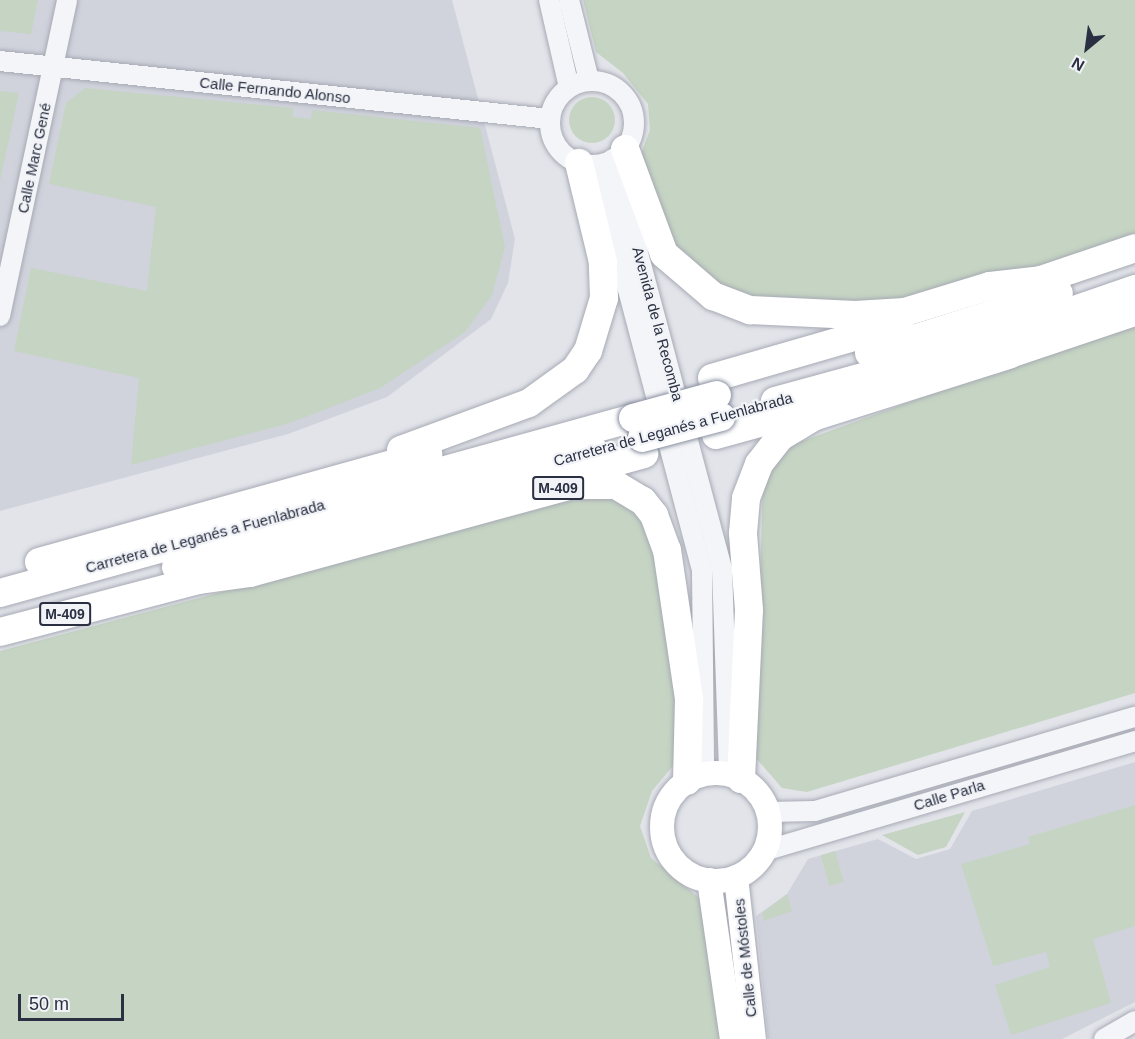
<!DOCTYPE html>
<html>
<head>
<meta charset="utf-8">
<style>
	body { margin:0 }
	#map { position:relative; width:1135px; height:1039px; overflow:hidden; background:#e2e4ea; font-family:Helvetica,sans-serif }
	div>[style] { position:absolute }
	[style*='--x'] { left:calc(var(--x)*1px); top:calc(var(--y)*1px); width:calc(var(--w)*1px); rotate:calc(var(--a)*1deg) }
	.built>* { inset:0; background:#d0d3dc }
	.green>* { inset:0; background:#c5d4c3; transform-origin:0 0 }
	.round { border-radius:50% }
	.roads { filter:drop-shadow(0 0 2px #a7aab4) drop-shadow(0 0 2px #a7aab4) }
	.minor>* { height:20px; margin:-10px; padding:0 10px; transform-origin:10px; border-radius:10px; background:#f4f5f8 }
	.minor>.ring { margin:-10px; padding:0; box-sizing:content-box; background:none; border:20px solid #f4f5f8; border-radius:50% }
	.major>* { height:24px; margin:-12px; padding:0 12px; transform-origin:12px; border-radius:12px; background:#fff }
	.major>.ring { margin:-12px; padding:0; box-sizing:content-box; background:none; border:24px solid #fff; border-radius:50% }
	.highway>* { height:28px; margin:-14px; padding:0 14px; transform-origin:14px; border-radius:14px; background:#fff }
	.bridges { filter:drop-shadow(0 0 2px #8990a1) drop-shadow(0 0 2px #8990a1) }
	.highway-bridge>* { height:28px; margin:-14px; padding:0 14px; transform-origin:14px; border-radius:14px; background:#fff }
	span { translate:-50% -50%; white-space:nowrap; text-align:center; line-height:1.15; -webkit-text-stroke:4.5px #f1f3f7; paint-order:stroke }
	.shield-label span { padding:2px 4px; background:#f1f3f7; border:2px solid; border-radius:4px; -webkit-text-stroke-width:0 }
	.shield-label { font-size:14px; color:#2a3042; font-weight:700 }
	.street-label { font-size:15px; color:#2a3042 }
	.north { position:absolute; left:1057px; top:18px; width:60px; height:60px; -webkit-text-stroke:4px #f1f3f7; paint-order:stroke; rotate:209deg; font-size:16px; font-weight:700; line-height:24px; text-align:center; color:#2a3042 }
	.north::after { content:''; display:block; margin:auto; width:21px; height:27px; background:#2a3042; clip-path:polygon(50% 0,100% 100%,50% 72%,0 100%) }
	.scale { position:absolute; left:18px; top:994px; width:106px; height:27px; box-sizing:border-box; border:3px solid #2a3042; border-top:0; padding-left:8px; font-size:18px; line-height:21px; white-space:nowrap; color:#2a3042; -webkit-text-stroke:4px #f1f3f7; paint-order:stroke }
</style>
</head>
<body>
<div id="map">
	<div class="built">
		<div style="clip-path:polygon(0 0,452px 0,515px 239px,508px 283px,491px 319px,387px 397px,288px 434px,0 511px)"></div>
		<div style="clip-path:polygon(1135px 762px,1135px 1002px,1062px 1039px,768px 1039px,756px 916px,787px 894px,808px 859px,878px 839px,916px 859px,950px 849px,972px 811px)"></div>
	</div>
	<div class="green">
		<div style="clip-path:polygon(0 0,38px 0,31px 34px,0 31px)"></div>
		<div style="clip-path:polygon(583px 0,1135px 0,1135px 236px,1069px 261px,864px 307px,730px 297px,670px 248px,641px 154px,650px 130px,648px 104px,623px 73px,596px 52px)"></div>
		<div style="clip-path:polygon(85px 88px,293px 108px,293px 117px,311px 119px,312px 110px,480px 128px,505px 247px,492px 295px,465px 332px,380px 388px,290px 423px,131px 465px,139px 378px,14px 351px,31px 268px,147px 291px,156px 207px,49px 184px,66px 103px)"></div>
		<div style="clip-path:polygon(0 91px,19px 93px,0 181px)"></div>
		<div class="round" style="left:569px;top:97px;width:46px;height:46px"></div>
		<div style="clip-path:polygon(1135px 320px,1135px 693px,807px 792px,782px 788px,755px 757px,763px 479px,794px 444px)"></div>
		<div style="clip-path:polygon(582px 496px,621px 497px,645px 522px,657px 559px,675px 663px,676px 762px,652px 791px,640px 826px,651px 858px,703px 901px,722px 1039px,0 1039px,0 651px)"></div>
		<div style="clip-path:polygon(1135px 805px,1135px 926px,1093px 939px,1111px 1003px,1011px 1035px,995px 985px,1050px 967px,1046px 952px,993px 966px,961px 864px,1030px 844px,1028px 837px)"></div>
		<div style="clip-path:polygon(965px 812px,946px 847px,918px 855px,882px 835px)"></div>
		<div style="left:835px;top:851px;width:32px;height:15px;rotate:74deg"></div>
		<div style="clip-path:polygon(787px 894px,792px 911px,764px 921px,762px 913px)"></div>
	</div>
	<div class="roads">
		<div class="minor">
			<div style="--x:549;--y:0;--w:89;--a:77.1"></div>
			<div style="--x:569;--y:0;--w:82;--a:76"></div>
			<div style="--x:0;--y:61;--w:553;--a:6.02"></div>
			<div class="ring" style="left:550px;top:81px;width:64px;height:64px"></div>
			<div style="--x:613;--y:159;--w:424;--a:75.1"></div>
			<div style="--x:722;--y:569;--w:205;--a:88"></div>
			<div style="--x:595;--y:165;--w:419;--a:75.2"></div>
			<div style="--x:702;--y:570;--w:204;--a:89.4"></div>
			<div style="--x:0;--y:316;--w:323;--a:-78"></div>
			<div style="--x:768;--y:812;--w:47;--a:-1.2"></div>
			<div style="--x:815;--y:811;--w:334;--a:-16.4"></div>
			<div style="--x:764;--y:851;--w:387;--a:-16.5"></div>
			<div style="--x:1104;--y:1039;--w:36;--a:-30"></div>
		</div>
		<div class="major">
			<div class="ring" style="left:662px;top:773px;width:84px;height:84px"></div>
			<div style="--x:736;--y:877;--w:163;--a:83.7"></div>
			<div style="--x:709;--y:880;--w:161;--a:81.8"></div>
		</div>
		<div class="highway">
			<div style="--x:625;--y:149;--w:112;--a:69.6"></div>
			<div style="--x:664;--y:254;--w:65;--a:40.6"></div>
			<div style="--x:713;--y:296;--w:40;--a:21"></div>
			<div style="--x:750;--y:310;--w:105;--a:2.7"></div>
			<div style="--x:855;--y:315;--w:50;--a:-3.4"></div>
			<div style="--x:905;--y:312;--w:89;--a:-17"></div>
			<div style="--x:990;--y:286;--w:51;--a:-6.7"></div>
			<div style="--x:1023;--y:286;--w:118;--a:-18.7"></div>
			<div style="--x:869;--y:353;--w:199;--a:-17.5"></div>
			<div style="--x:992;--y:360;--w:151;--a:-18.6"></div>
			<div style="--x:712;--y:378;--w:195;--a:-16.1"></div>
			<div style="--x:775;--y:401;--w:181;--a:-15.3"></div>
			<div style="--x:950;--y:353;--w:196;--a:-19.1"></div>
			<div style="--x:716;--y:435;--w:93;--a:-15.5"></div>
			<div style="--x:401;--y:450;--w:136;--a:-20.2"></div>
			<div style="--x:529;--y:403;--w:57;--a:-35.7"></div>
			<div style="--x:575;--y:370;--w:23;--a:-56"></div>
			<div style="--x:588;--y:351;--w:55;--a:-73.2"></div>
			<div style="--x:604;--y:298;--w:36;--a:-92"></div>
			<div style="--x:603;--y:262;--w:102;--a:-103.6"></div>
			<div style="--x:572;--y:474;--w:75;--a:-15.5"></div>
			<div style="--x:39;--y:562;--w:404;--a:-15.5"></div>
			<div style="--x:176;--y:567;--w:434;--a:-15.5"></div>
			<div style="--x:192;--y:581;--w:59;--a:-7.9"></div>
			<div style="--x:250;--y:573;--w:333;--a:-15.3"></div>
			<div style="--x:571;--y:485;--w:45;--a:0"></div>
			<div style="--x:616;--y:485;--w:31;--a:31"></div>
			<div style="--x:643;--y:501;--w:18;--a:52"></div>
			<div style="--x:654;--y:515;--w:37;--a:70"></div>
			<div style="--x:667;--y:550;--w:151;--a:81.6"></div>
			<div style="--x:689;--y:699;--w:82;--a:91.4"></div>
			<div style="--x:0;--y:593;--w:657;--a:-15.45"></div>
			<div style="--x:0;--y:632;--w:217;--a:-14.7"></div>
			<div style="--x:741;--y:779;--w:169;--a:-87.3"></div>
			<div style="--x:749;--y:610;--w:77;--a:-94.5"></div>
			<div style="--x:743;--y:533;--w:35;--a:-85"></div>
			<div style="--x:746;--y:498;--w:36;--a:-69"></div>
			<div style="--x:759;--y:464;--w:34;--a:-52"></div>
			<div style="--x:780;--y:437;--w:39;--a:-31"></div>
			<div style="--x:813;--y:417;--w:206;--a:-17.6"></div>
		</div>
	</div>
	<div class="bridges">
		<div class="highway-bridge">
			<div style="--x:633;--y:418;--w:87;--a:-15.3"></div>
			<div style="--x:642;--y:438;--w:82;--a:-14.9"></div>
		</div>
	</div>
	<div class="shield-label">
		<span style="left:558px;top:488px">M-409</span>
		<span style="left:65px;top:614px">M-409</span>
	</div>
	<div class="street-label">
		<span style="left:275px;top:90px;rotate:6deg">Calle Fernando Alonso</span>
		<span style="left:34px;top:158px;rotate:-78deg">Calle Marc Gené</span>
		<span style="left:658px;top:324px;rotate:75deg">Avenida de la Recomba</span>
		<span style="left:673px;top:429px;rotate:-15deg">Carretera de Leganés a Fuenlabrada</span>
		<span style="left:205px;top:536px;rotate:-15deg">Carretera de Leganés a Fuenlabrada</span>
		<span style="left:949px;top:795px;rotate:-17deg">Calle Parla</span>
		<span style="left:745px;top:958px;rotate:-96deg">Calle de Móstoles</span>
	</div>
	<div class="north">N</div>
	<div class="scale">50 m</div>
</div>
</body>
</html>
